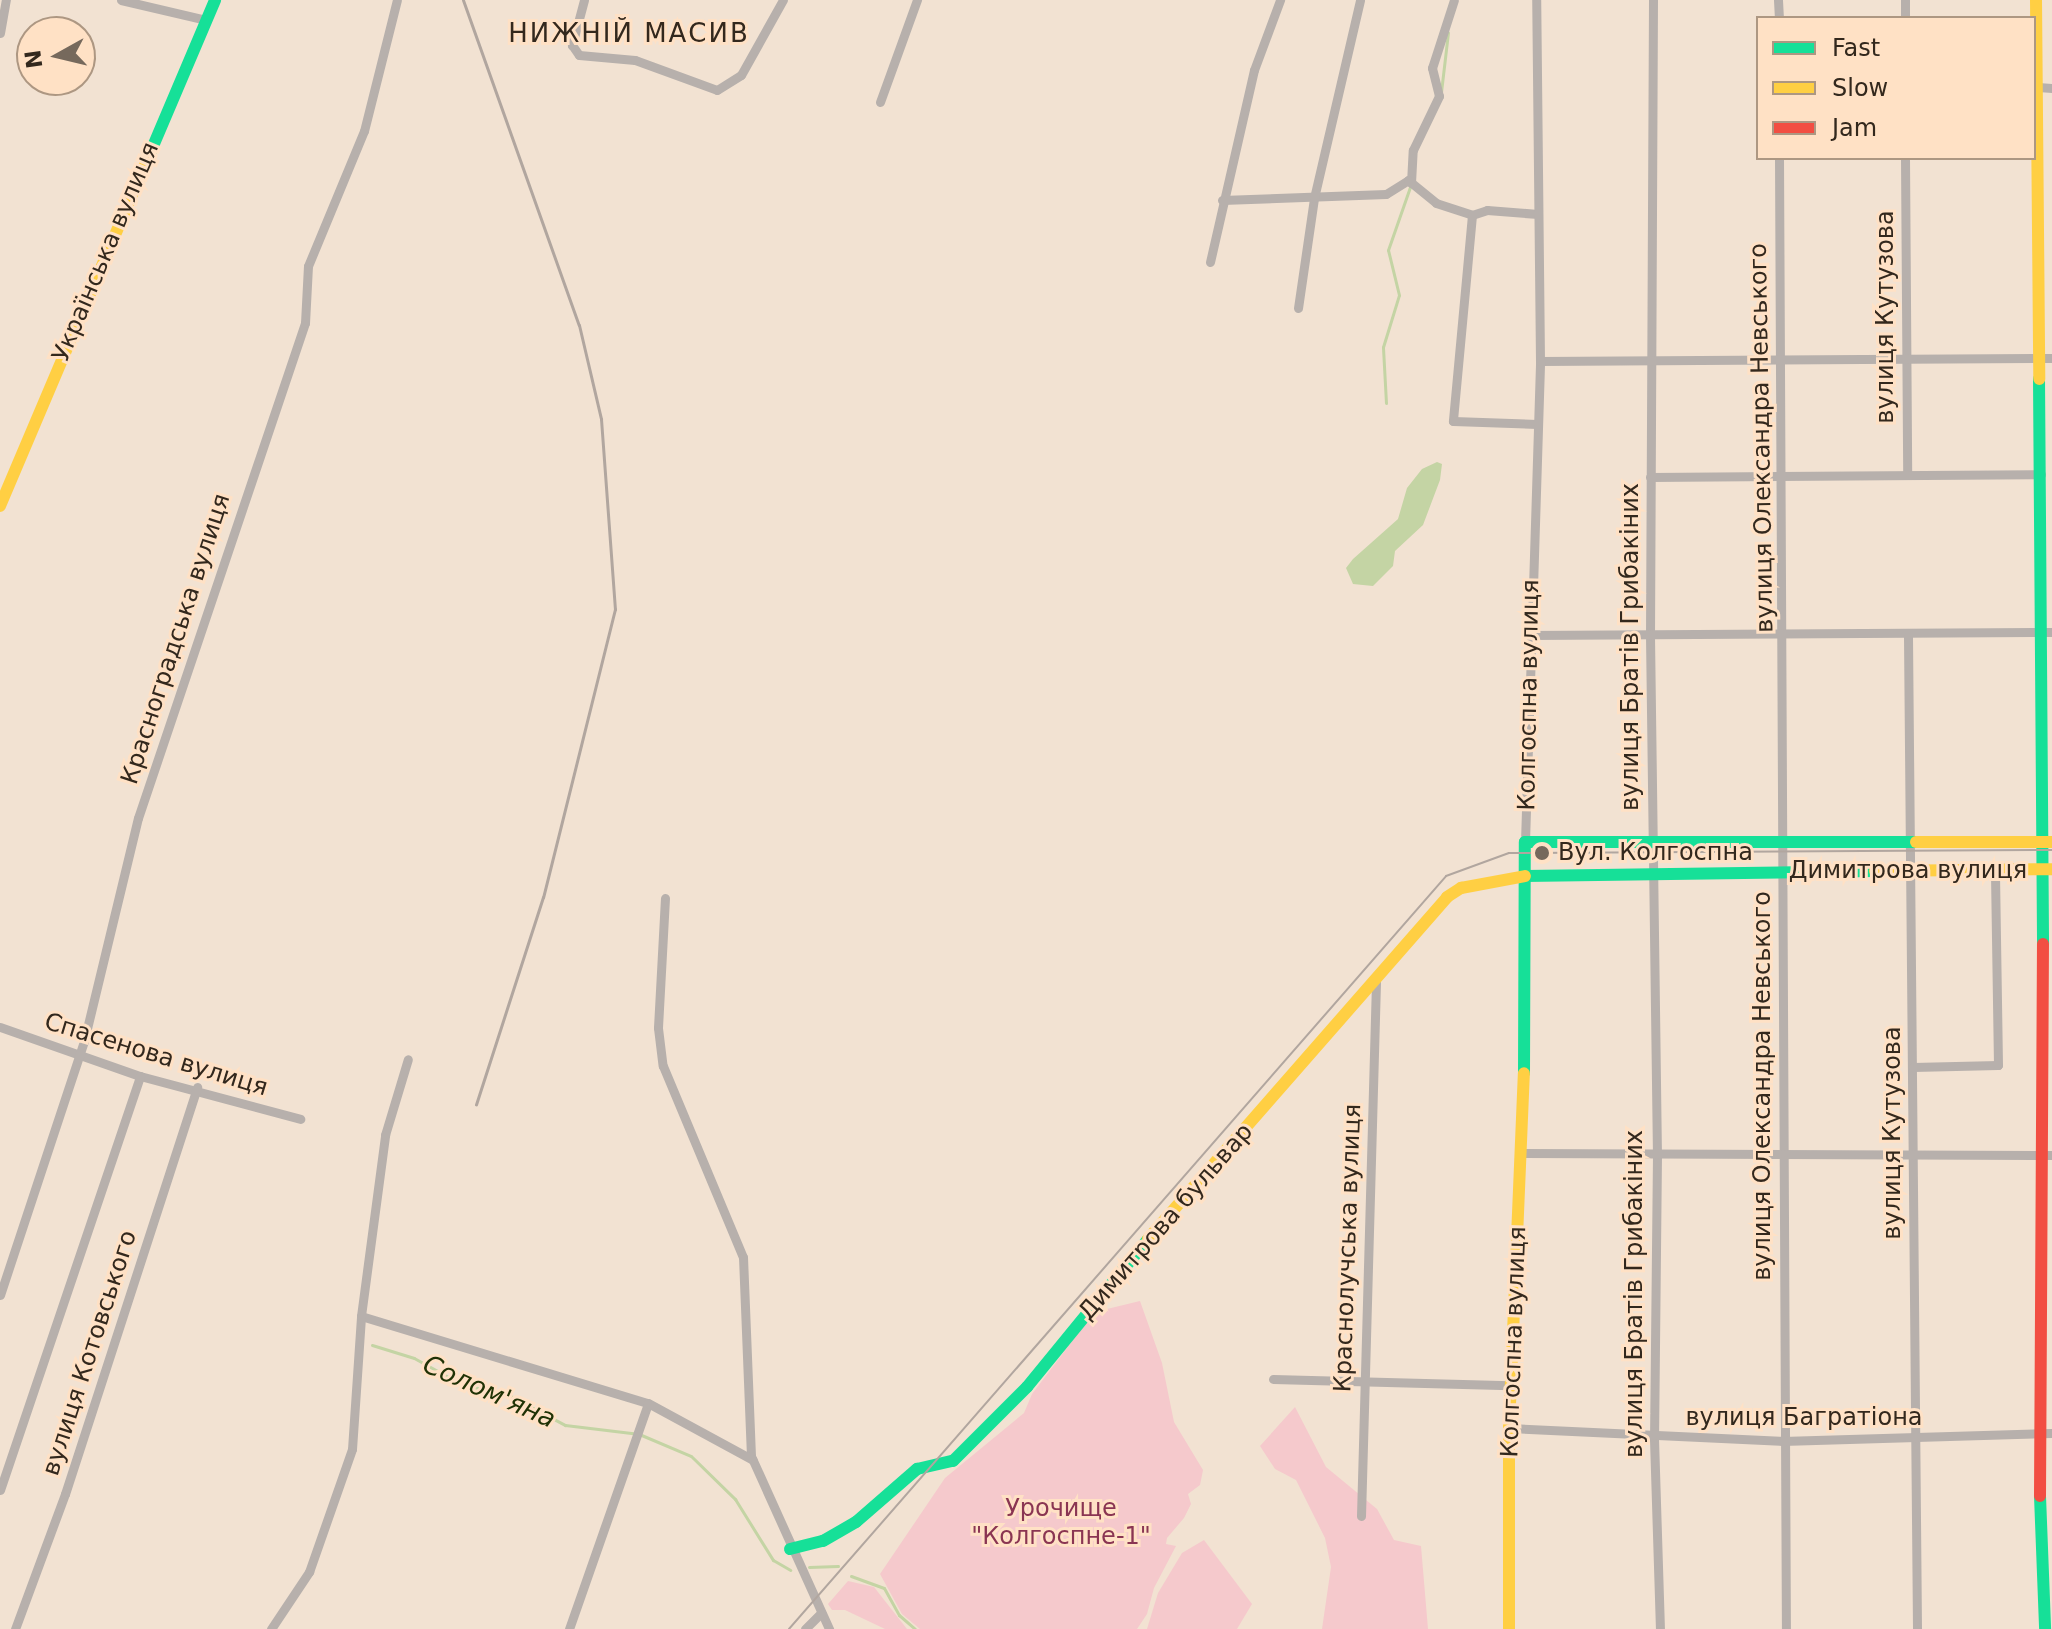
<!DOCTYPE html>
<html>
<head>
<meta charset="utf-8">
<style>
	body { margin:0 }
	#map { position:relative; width:2052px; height:1629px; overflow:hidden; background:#f2e2d2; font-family:"DejaVu Sans",sans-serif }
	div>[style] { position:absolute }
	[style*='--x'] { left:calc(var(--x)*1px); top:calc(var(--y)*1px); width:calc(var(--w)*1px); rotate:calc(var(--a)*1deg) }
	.green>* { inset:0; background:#f5c9cc }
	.water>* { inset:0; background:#c4d4a4 }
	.stream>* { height:3px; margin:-1.5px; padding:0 1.5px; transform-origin:1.5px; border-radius:1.5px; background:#c4d4a4 }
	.street>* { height:9px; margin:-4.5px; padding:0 4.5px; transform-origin:4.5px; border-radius:4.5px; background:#b7b0ac }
	.fast>* { height:12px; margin:-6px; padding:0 6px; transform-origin:6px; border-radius:6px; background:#16e098 }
	.slow>* { height:12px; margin:-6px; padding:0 6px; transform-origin:6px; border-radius:6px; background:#ffcf43 }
	.jam>* { height:12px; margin:-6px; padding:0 6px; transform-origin:6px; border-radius:6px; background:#f24e42 }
	.tram>* { height:2px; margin:-1px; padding:0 1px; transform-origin:1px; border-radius:1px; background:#b1a69f }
	.rail>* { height:3px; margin:-1.5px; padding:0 1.5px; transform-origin:1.5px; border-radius:1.5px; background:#b1a69f }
	.dots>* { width:22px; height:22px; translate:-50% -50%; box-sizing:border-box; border:4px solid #ffe1c5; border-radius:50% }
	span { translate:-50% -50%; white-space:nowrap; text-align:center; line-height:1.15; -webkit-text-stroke:6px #ffe1c5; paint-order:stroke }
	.street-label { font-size:24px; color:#33281d }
	.poi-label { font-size:24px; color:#33281d }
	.left { translate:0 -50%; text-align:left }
	.park-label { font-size:24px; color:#8a3552 }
	.neighbourhood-label { font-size:26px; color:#33281d; letter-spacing:2px }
	.water-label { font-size:26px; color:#203205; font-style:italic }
	.legend { position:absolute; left:1756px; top:16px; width:280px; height:144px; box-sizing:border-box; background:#ffe1c5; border:2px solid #ad9782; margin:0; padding:10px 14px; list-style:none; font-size:24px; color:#33281d }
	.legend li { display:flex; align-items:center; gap:16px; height:40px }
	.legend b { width:40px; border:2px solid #ad9782 }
	.north { position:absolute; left:16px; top:16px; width:80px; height:80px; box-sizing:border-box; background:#ffe1c5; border:2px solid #ad9782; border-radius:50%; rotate:262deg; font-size:22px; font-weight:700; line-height:32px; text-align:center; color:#33281d }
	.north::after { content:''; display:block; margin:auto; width:28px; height:36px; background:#76695c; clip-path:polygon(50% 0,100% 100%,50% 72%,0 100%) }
</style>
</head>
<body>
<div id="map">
	<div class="green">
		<div style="clip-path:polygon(1140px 1301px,1162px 1363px,1174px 1422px,1203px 1470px,1200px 1485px,1188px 1494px,1191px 1504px,1184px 1518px,1167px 1538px,1166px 1544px,1176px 1546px,1154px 1588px,1147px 1614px,1137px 1629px,920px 1629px,902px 1614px,880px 1574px,945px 1478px,1024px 1413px,1032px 1394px,1086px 1323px,1107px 1309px)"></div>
		<div style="clip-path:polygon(1295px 1407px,1326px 1467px,1377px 1509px,1394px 1540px,1421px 1546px,1428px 1629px,1322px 1629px,1331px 1567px,1325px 1538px,1296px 1480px,1275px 1469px,1260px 1446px)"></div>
		<div style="clip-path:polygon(1204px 1540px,1252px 1604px,1237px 1629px,1147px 1629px,1158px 1593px,1182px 1553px)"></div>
		<div style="clip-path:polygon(848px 1581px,874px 1587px,907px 1629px,885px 1629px,845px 1610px,832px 1610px,828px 1604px)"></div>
	</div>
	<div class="water">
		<div style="clip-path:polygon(1437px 462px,1442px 464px,1440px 480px,1423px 525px,1395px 551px,1393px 566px,1373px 586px,1353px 584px,1346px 568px,1353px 559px,1398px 519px,1407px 488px,1422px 469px)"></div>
	</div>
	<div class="stream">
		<div style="--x:1441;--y:92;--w:60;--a:-83.3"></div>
		<div style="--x:1386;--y:403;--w:56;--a:-93.1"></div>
		<div style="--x:1383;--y:347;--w:54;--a:-72.9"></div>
		<div style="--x:1399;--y:295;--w:46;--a:-103.7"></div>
		<div style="--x:1388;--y:250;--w:70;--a:-70.8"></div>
		<div style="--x:372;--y:1345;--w:44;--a:17.2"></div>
		<div style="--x:414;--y:1358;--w:56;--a:28.9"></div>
		<div style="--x:463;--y:1385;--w:45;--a:11.6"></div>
		<div style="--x:507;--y:1394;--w:66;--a:28.1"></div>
		<div style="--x:565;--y:1425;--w:75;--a:6.9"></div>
		<div style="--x:639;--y:1434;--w:56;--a:22.9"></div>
		<div style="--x:691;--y:1456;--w:62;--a:44.3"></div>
		<div style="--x:735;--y:1499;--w:72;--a:58.1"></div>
		<div style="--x:773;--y:1560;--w:20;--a:30"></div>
		<div style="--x:809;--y:1567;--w:29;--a:-2"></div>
		<div style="--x:851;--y:1576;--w:35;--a:20"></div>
		<div style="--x:884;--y:1588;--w:31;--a:61"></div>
		<div style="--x:899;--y:1615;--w:21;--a:41"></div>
	</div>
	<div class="street">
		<div style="--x:121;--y:0;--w:87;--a:13.2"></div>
		<div style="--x:584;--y:0;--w:47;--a:104.9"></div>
		<div style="--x:572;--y:45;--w:12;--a:55"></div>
		<div style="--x:579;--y:55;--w:56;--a:5.1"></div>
		<div style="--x:635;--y:60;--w:87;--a:20.1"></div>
		<div style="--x:717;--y:90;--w:28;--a:-32"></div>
		<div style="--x:741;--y:75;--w:86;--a:-60.8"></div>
		<div style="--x:1653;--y:0;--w:636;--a:90.27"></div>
		<div style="--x:1650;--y:636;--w:519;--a:89.23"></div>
		<div style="--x:1657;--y:1155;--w:284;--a:90.6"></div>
		<div style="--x:1654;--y:1439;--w:190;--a:88.2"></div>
		<div style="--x:1778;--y:0;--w:18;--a:87"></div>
		<div style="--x:1905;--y:0;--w:18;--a:90"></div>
		<div style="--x:0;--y:33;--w:34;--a:-80"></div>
		<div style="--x:2038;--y:87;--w:14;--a:4"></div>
		<div style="--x:880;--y:102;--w:109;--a:-70.1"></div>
		<div style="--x:1779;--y:158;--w:1471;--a:89.73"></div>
		<div style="--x:1905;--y:158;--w:317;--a:89.6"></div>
		<div style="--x:1411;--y:183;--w:33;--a:-87"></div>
		<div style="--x:1413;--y:150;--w:60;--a:-64.3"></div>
		<div style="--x:1439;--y:96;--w:29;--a:-104"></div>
		<div style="--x:1432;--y:68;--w:71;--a:-72.1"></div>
		<div style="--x:1222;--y:200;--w:164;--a:-2.1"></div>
		<div style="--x:1386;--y:194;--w:26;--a:-32"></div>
		<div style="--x:1408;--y:180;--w:36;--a:39"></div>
		<div style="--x:1436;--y:203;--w:38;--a:18"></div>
		<div style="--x:1472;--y:215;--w:207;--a:95.3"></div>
		<div style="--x:1453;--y:421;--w:84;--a:2"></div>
		<div style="--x:1472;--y:215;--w:16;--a:-18"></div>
		<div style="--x:1487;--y:210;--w:51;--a:4.5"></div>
		<div style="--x:1210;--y:262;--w:197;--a:-77.1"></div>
		<div style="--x:1254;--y:70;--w:75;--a:-69.6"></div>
		<div style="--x:1298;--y:308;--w:111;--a:-81.7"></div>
		<div style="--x:1314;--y:198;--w:203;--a:-76.9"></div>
		<div style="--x:1540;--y:361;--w:512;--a:-0.34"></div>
		<div style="--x:1650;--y:477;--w:391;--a:-0.4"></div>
		<div style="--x:1529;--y:635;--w:523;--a:-0.33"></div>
		<div style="--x:1908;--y:637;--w:992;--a:89.48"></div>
		<div style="--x:1525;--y:842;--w:481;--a:-88.2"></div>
		<div style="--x:1540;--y:361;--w:361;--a:-90.6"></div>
		<div style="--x:665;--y:898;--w:130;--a:93.1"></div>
		<div style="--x:658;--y:1028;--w:38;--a:83"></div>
		<div style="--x:663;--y:1066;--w:207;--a:67.3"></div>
		<div style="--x:743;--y:1257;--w:199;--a:87.7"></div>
		<div style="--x:751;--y:1456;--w:190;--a:65.7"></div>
		<div style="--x:0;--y:1027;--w:148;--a:19.3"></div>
		<div style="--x:140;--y:1076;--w:166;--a:15"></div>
		<div style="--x:1913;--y:1067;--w:85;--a:-1.3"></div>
		<div style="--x:1998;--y:1065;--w:195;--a:-90.9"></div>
		<div style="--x:1523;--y:1153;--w:529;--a:0.22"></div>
		<div style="--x:0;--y:1295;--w:268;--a:-71.7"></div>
		<div style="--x:84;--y:1041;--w:229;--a:-76.4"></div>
		<div style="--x:138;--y:818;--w:522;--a:-71.36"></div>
		<div style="--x:305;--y:323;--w:57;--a:-87"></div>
		<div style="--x:308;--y:266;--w:146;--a:-67.5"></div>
		<div style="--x:364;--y:131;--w:135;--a:-75.9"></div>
		<div style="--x:361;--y:1316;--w:300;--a:16.9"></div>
		<div style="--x:1273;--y:1379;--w:237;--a:1.5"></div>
		<div style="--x:1509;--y:1428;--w:273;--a:2.7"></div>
		<div style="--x:1782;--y:1441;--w:270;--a:-1.7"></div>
		<div style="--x:0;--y:1490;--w:437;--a:-71.3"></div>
		<div style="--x:1361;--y:1516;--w:534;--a:-88.39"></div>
		<div style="--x:15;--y:1629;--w:144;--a:-69.7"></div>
		<div style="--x:65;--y:1494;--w:428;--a:-72"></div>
		<div style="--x:271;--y:1629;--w:69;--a:-56.3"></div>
		<div style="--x:309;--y:1572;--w:130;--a:-70.7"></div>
		<div style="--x:352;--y:1449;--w:133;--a:-86.1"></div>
		<div style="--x:361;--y:1316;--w:183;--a:-82.4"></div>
		<div style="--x:385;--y:1135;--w:79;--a:-73.2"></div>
		<div style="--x:569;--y:1629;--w:239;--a:-70.7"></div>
		<div style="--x:648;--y:1403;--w:119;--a:28.5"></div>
		<div style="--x:805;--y:1629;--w:23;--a:-45"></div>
	</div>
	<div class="fast">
		<div style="--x:151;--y:151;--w:164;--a:-67"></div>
		<div style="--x:2039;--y:379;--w:565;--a:89.59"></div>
		<div style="--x:1525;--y:876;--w:350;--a:-0.8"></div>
		<div style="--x:1524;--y:1073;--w:231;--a:-89.8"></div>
		<div style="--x:1525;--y:842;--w:391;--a:0"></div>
		<div style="--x:2040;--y:1496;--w:133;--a:87.8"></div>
		<div style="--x:790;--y:1549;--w:34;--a:-14"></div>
		<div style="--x:823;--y:1541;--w:38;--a:-30"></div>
		<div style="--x:856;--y:1522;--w:81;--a:-41"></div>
		<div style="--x:917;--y:1469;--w:37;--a:-13"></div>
		<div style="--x:953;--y:1461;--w:105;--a:-45"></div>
		<div style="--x:1027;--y:1387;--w:191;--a:-50.7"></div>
	</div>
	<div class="slow">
		<div style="--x:2036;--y:0;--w:379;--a:89.5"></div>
		<div style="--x:0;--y:506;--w:386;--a:-67"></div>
		<div style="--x:1916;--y:842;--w:136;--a:0"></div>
		<div style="--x:1875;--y:871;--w:177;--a:-0.6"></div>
		<div style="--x:1148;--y:1239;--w:454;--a:-48.8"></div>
		<div style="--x:1447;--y:897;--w:17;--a:-33"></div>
		<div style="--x:1461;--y:888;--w:65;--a:-10.6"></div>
		<div style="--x:1509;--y:1629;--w:201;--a:-90"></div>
		<div style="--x:1509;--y:1428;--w:355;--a:-87.6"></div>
	</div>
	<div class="jam">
		<div style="--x:2040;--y:1496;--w:552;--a:-89.69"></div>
	</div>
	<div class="tram">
		<div style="--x:789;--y:1629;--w:999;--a:-48.89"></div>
		<div style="--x:1446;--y:876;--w:67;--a:-20.1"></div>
		<div style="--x:1509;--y:853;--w:543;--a:-0.32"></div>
	</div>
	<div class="rail">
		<div style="--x:463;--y:0;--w:345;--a:70.4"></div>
		<div style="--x:579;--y:325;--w:97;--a:76.8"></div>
		<div style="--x:601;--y:419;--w:191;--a:85.8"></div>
		<div style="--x:615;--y:609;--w:297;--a:104"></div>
		<div style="--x:543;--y:897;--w:218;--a:107.9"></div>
	</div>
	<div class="dots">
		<div style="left:1542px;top:853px;background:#76695c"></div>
	</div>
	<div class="street-label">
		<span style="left:106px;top:252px;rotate:-67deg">Українська вулиця</span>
		<span style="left:1886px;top:317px;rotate:-90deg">вулиця Кутузова</span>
		<span style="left:1762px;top:438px;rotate:-91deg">вулиця Олександра Невського</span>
		<span style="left:176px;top:639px;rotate:-72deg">Красноградська вулиця</span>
		<span style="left:1631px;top:647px;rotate:-90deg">вулиця Братів Грибакіних</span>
		<span style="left:1529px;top:695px;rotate:-89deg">Колгоспна вулиця</span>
		<span style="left:1908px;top:871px">Димитрова вулиця</span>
		<span style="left:156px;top:1055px;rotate:17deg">Спасенова вулиця</span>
		<span style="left:1763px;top:1086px;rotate:-90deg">вулиця Олександра Невського</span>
		<span style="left:1893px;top:1133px;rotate:-90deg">вулиця Кутузова</span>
		<span style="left:1166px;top:1222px;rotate:-49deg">Димитрова бульвар</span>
		<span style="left:1348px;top:1248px;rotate:-88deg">Краснолучська вулиця</span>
		<span style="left:1635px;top:1294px;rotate:-90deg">вулиця Братів Грибакіних</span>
		<span style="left:1514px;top:1342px;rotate:-88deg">Колгоспна вулиця</span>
		<span style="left:90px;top:1353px;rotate:-72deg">вулиця Котовського</span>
		<span style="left:1804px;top:1418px">вулиця Багратіона</span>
	</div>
	<div class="poi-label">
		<span class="left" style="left:1558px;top:853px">Вул. Колгоспна</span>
	</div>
	<div class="park-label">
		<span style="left:1061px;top:1523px">Урочище<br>"Колгоспне-1"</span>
	</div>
	<div class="neighbourhood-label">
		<span style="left:629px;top:34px">НИЖНІЙ МАСИВ</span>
	</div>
	<div class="water-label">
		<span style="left:489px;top:1392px;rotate:24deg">Солом'яна</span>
	</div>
	<ul class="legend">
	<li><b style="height:10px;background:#16e098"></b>Fast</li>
	<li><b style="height:10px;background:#ffcf43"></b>Slow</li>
	<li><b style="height:10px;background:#f24e42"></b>Jam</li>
	</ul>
	<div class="north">N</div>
</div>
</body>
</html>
